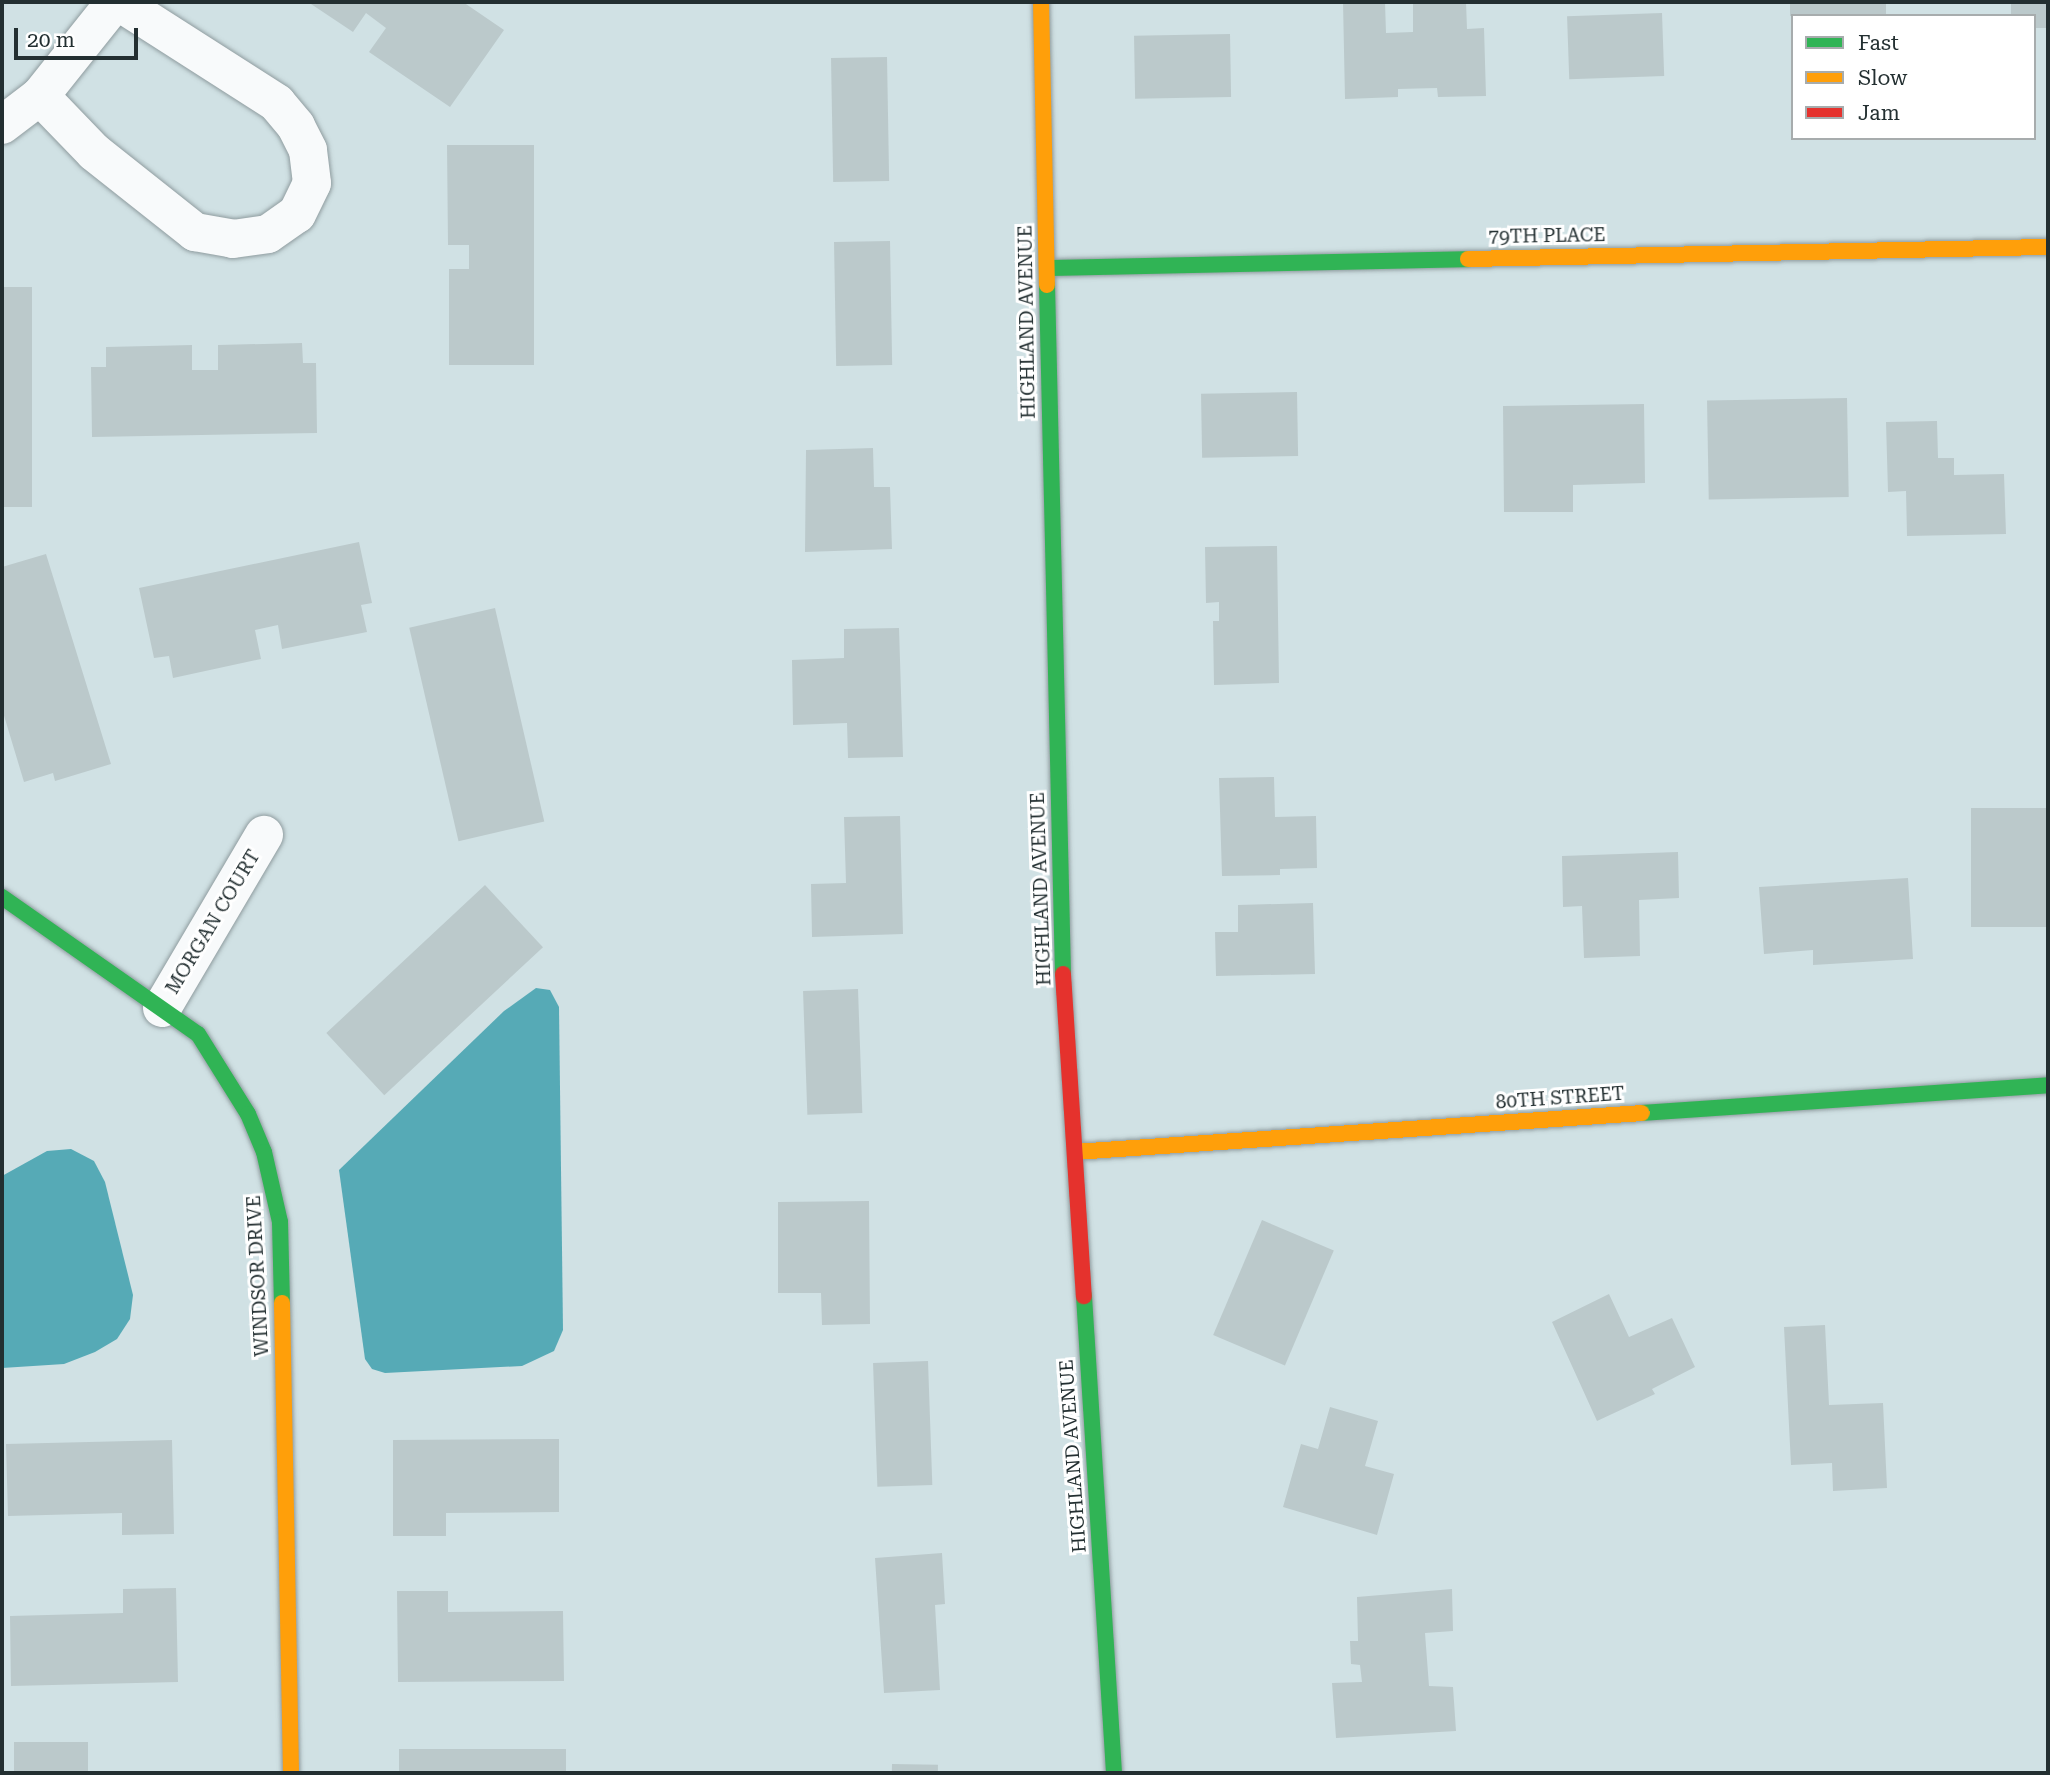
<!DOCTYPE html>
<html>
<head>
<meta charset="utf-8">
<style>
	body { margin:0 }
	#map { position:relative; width:2050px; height:1775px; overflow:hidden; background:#d0e1e4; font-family:"Roboto Serif",serif }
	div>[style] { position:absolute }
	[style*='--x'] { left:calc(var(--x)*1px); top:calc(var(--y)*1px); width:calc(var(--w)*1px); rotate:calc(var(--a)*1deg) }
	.water>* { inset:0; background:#56aab6 }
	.building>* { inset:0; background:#bbc9cb; transform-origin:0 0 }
	.roads { filter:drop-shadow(0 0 2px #8f9c9f) drop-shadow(0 0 2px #8f9c9f) }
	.street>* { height:38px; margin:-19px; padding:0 19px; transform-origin:19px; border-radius:19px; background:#f8fafb }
	.fast>* { height:16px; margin:-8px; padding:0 8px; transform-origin:8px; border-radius:8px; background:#30b455 }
	.slow>* { height:16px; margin:-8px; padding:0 8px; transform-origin:8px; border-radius:8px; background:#ff9f0a }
	.jam>* { height:16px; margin:-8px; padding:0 8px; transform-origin:8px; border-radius:8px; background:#e5322d }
	span { translate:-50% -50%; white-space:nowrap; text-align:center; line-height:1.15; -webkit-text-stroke:6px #fff; paint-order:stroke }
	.street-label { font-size:19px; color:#232f31 }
	.frame { position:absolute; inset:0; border:4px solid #232f31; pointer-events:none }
	.legend { position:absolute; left:1791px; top:14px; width:245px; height:126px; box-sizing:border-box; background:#fff; border:2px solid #a7acad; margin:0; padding:9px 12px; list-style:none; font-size:21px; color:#232f31 }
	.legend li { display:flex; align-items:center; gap:14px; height:35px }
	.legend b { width:35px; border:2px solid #a7acad }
	.scale { position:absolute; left:14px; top:28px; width:124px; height:32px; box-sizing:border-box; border:4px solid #232f31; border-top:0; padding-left:9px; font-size:21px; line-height:24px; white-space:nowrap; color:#232f31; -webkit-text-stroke:5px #fff; paint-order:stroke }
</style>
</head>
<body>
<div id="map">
	<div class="water">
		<div style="clip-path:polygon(536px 988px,550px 990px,559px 1007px,563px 1330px,554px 1351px,522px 1366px,385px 1373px,372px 1369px,365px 1359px,339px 1170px,504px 1011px)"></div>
		<div style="clip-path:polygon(71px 1149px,94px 1161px,105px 1182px,133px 1295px,130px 1319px,117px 1339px,95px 1352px,64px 1364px,2px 1368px,2px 1176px,47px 1151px)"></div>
	</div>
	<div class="building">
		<div style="clip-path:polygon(308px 2px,463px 2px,504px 30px,450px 107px,369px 52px,386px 28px,366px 13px,353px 32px)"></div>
		<div style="clip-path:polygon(1343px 2px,1385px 2px,1386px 33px,1413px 32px,1413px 2px,1466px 2px,1467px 29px,1484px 28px,1486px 96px,1438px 97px,1437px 88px,1398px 89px,1398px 97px,1345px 99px)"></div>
		<div style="left:1790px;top:2px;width:96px;height:14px"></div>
		<div style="clip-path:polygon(2011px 2px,2048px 2px,2048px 28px,2034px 28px,2034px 16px,2011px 16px)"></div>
		<div style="left:1662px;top:13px;width:63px;height:95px;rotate:88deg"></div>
		<div style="left:1230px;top:34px;width:63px;height:96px;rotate:89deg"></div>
		<div style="left:887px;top:57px;width:124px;height:56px;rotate:89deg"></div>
		<div style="clip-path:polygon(447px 145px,534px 145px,534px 365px,449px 365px,449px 269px,469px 269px,469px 245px,448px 245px)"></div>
		<div style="left:890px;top:241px;width:124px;height:56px;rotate:89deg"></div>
		<div style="left:32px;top:287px;width:220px;height:30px;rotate:90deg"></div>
		<div style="clip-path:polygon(302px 343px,303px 363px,316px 363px,317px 433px,92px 437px,91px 367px,106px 367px,106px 347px,192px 345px,192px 370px,218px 370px,218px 345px)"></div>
		<div style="left:1297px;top:392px;width:64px;height:96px;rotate:89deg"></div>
		<div style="left:1847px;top:398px;width:99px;height:140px;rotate:89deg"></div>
		<div style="clip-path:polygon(1644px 404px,1645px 483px,1573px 485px,1573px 512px,1504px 512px,1503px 406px)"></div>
		<div style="clip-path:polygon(1937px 421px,1938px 458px,1954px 458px,1954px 475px,2004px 474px,2006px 534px,1907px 536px,1906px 491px,1888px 492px,1886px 422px)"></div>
		<div style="clip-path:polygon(873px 448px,874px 487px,890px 487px,892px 549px,805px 552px,806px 450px)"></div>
		<div style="clip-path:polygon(359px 542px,372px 603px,361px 605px,367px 632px,282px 649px,278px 625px,255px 630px,261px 659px,173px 678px,169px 656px,154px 658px,139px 588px)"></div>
		<div style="clip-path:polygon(1277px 546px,1279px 683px,1214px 685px,1213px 621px,1219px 621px,1219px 602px,1206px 603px,1205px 547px)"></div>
		<div style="clip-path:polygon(46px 554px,111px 764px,55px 781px,53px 773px,24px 782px,2px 709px,2px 567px)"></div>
		<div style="left:495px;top:608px;width:219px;height:88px;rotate:77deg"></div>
		<div style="clip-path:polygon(899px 628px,903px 757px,848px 758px,847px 723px,793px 725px,792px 660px,844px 658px,844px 629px)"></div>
		<div style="clip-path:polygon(1274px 777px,1275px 817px,1316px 816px,1317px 868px,1280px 869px,1280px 875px,1222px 876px,1219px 778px)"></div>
		<div style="left:2048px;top:808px;width:119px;height:77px;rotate:90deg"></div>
		<div style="clip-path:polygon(900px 816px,903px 934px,812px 937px,811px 884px,846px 883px,844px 817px)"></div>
		<div style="clip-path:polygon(1678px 852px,1679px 898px,1639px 900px,1640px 956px,1584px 958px,1582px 906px,1563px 907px,1562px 856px)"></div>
		<div style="clip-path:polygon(1908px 878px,1913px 959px,1813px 965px,1813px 950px,1764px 954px,1759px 887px)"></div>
		<div style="left:485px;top:885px;width:85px;height:217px;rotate:47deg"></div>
		<div style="clip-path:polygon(1313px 903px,1315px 974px,1216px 976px,1215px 932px,1238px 932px,1238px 905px)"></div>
		<div style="left:858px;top:989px;width:124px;height:55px;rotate:88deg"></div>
		<div style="clip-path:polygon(869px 1201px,870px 1324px,822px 1325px,821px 1293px,778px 1293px,778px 1202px)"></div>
		<div style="left:1262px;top:1220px;width:78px;height:125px;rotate:23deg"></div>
		<div style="clip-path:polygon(1609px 1294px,1629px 1337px,1672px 1318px,1695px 1367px,1652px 1389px,1655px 1394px,1597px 1421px,1552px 1322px)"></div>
		<div style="clip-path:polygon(1825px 1325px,1829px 1405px,1883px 1403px,1887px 1488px,1833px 1491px,1832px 1463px,1791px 1465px,1784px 1327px)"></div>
		<div style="left:928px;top:1361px;width:124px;height:55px;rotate:88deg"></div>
		<div style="clip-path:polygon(1330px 1407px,1378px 1421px,1365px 1466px,1394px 1474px,1377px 1535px,1283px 1507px,1301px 1444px,1318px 1449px)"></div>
		<div style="clip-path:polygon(559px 1439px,559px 1512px,446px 1513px,446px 1536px,393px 1536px,393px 1440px)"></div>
		<div style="clip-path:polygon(172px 1440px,174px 1534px,122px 1535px,122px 1513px,8px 1516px,6px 1444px)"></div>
		<div style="clip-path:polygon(942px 1553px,945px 1604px,935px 1605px,940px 1690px,884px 1693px,875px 1558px)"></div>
		<div style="clip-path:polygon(176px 1588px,178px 1682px,11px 1686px,10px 1616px,123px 1613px,123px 1589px)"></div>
		<div style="clip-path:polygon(1452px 1589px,1453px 1631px,1425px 1633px,1429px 1686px,1453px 1687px,1456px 1731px,1336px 1738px,1332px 1683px,1362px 1682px,1360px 1665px,1351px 1664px,1350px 1641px,1358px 1641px,1357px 1597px)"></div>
		<div style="clip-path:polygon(397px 1591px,448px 1591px,448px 1612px,563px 1611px,564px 1681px,398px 1682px)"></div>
		<div style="left:14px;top:1742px;width:74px;height:31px"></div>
		<div style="left:566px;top:1749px;width:24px;height:167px;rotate:90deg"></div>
		<div style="left:892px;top:1764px;width:46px;height:9px;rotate:1deg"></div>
	</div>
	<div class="roads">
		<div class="street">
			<div style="--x:40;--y:96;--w:78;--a:46"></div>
			<div style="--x:94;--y:152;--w:129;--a:38.4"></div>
			<div style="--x:195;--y:232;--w:39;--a:10"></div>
			<div style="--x:233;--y:239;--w:35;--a:-8"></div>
			<div style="--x:268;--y:234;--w:35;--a:-35"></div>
			<div style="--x:297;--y:214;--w:34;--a:-64"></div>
			<div style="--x:312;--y:183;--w:33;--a:-97"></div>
			<div style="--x:308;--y:150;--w:27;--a:-117"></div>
			<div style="--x:296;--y:126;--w:30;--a:-130"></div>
			<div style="--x:277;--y:103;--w:188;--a:-147.4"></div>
			<div style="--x:2;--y:125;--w:48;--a:-37.3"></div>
			<div style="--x:40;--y:96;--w:120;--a:-51.4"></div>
			<div style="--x:162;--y:1008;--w:201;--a:-59.5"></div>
		</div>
		<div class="fast">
			<div style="--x:1047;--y:268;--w:421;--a:-1.2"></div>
			<div style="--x:1047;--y:285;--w:689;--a:88.67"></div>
			<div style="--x:2;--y:897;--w:239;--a:35"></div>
			<div style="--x:198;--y:1034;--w:94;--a:58"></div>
			<div style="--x:248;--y:1114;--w:41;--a:67.2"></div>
			<div style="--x:264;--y:1152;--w:72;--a:77.1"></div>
			<div style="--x:280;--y:1222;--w:81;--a:88.6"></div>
			<div style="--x:1642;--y:1113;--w:407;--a:-3.9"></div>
			<div style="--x:1084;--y:1296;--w:478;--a:86.4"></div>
		</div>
		<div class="slow">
			<div style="--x:1041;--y:2;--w:283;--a:88.8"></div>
			<div style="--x:1468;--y:259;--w:580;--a:-1.19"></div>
			<div style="--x:1075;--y:1152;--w:568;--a:-3.93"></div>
			<div style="--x:282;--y:1303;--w:470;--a:88.9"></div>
		</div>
		<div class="jam">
			<div style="--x:1063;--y:974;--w:323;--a:86.3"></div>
		</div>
	</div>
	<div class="street-label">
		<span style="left:1547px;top:236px;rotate:-1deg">79TH PLACE</span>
		<span style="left:1027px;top:322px;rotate:-91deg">HIGHLAND AVENUE</span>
		<span style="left:1041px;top:889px;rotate:-92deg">HIGHLAND AVENUE</span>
		<span style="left:213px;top:922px;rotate:-59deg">MORGAN COURT</span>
		<span style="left:1560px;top:1098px;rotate:-4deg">80TH STREET</span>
		<span style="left:258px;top:1276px;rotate:-93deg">WINDSOR DRIVE</span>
		<span style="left:1073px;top:1456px;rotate:-94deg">HIGHLAND AVENUE</span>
	</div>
	<div class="frame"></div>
	<ul class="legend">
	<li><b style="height:9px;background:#30b455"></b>Fast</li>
	<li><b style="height:9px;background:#ff9f0a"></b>Slow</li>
	<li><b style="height:9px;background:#e5322d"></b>Jam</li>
	</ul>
	<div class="scale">20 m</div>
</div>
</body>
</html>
